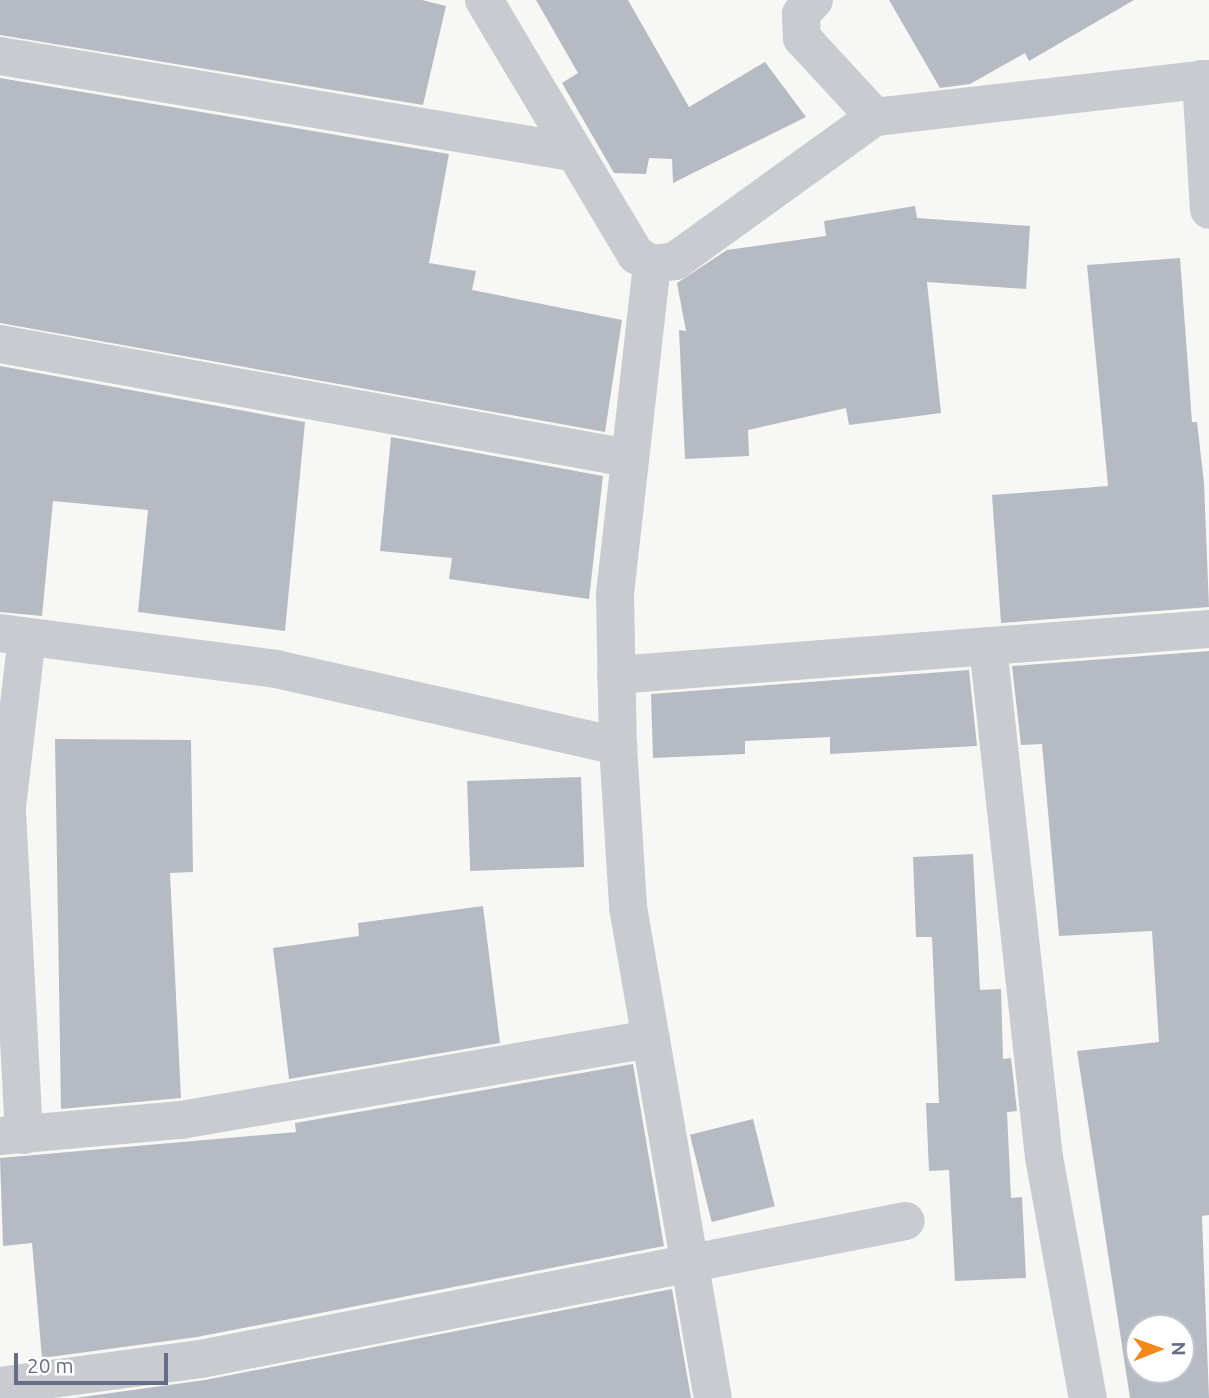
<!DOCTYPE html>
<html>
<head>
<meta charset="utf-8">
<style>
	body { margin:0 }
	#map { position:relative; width:1209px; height:1398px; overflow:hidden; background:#f7f8f5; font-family:Ubuntu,sans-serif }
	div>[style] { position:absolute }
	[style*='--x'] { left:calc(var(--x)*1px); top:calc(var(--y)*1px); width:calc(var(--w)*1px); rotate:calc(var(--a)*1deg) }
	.building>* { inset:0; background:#b6bac3; transform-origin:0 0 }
	.minor>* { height:38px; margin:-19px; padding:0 19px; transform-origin:19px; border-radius:19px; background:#cacbd0 }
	span { translate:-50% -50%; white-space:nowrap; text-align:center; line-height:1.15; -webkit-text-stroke:7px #fff; paint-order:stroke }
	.north { position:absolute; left:1125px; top:1314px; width:70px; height:70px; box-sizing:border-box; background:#fff; border:2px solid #c1c5d0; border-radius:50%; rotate:89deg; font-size:19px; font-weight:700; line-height:28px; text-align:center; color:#646e89 }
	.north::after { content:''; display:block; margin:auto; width:24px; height:32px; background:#f48919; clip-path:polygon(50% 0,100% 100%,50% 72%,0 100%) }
	.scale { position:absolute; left:14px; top:1353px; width:154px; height:32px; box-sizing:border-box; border:4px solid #646e89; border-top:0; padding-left:9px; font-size:21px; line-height:24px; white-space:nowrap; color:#646e89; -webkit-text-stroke:5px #fff; paint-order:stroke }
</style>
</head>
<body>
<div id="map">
	<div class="building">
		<div style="clip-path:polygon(0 0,422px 0,446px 6px,423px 105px,0 35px)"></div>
		<div style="clip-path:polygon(536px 0,628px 0,689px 107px,765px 62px,806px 117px,673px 183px,672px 159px,649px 158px,646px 174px,614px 173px,562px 83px,578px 73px)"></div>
		<div style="clip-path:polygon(889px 0,1134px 0,1029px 61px,1025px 53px,970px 84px,940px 88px)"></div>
		<div style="clip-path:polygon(0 78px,449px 154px,429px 263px,476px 271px,472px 290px,622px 320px,605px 432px,0 323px)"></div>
		<div style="clip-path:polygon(915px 206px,917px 218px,1030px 226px,1026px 289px,927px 282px,941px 413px,849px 425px,846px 408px,748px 430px,749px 456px,685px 459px,679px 330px,686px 331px,677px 283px,727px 250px,826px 236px,824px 221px)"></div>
		<div style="clip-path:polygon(1180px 258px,1192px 422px,1197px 422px,1204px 483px,1209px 607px,1001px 623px,992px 495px,1108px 486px,1087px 265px)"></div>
		<div style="clip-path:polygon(0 366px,305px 422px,285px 631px,138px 612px,148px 510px,53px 501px,42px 616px,0 612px)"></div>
		<div style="clip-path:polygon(391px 437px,603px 476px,589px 599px,449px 579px,452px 558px,380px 551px)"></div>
		<div style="clip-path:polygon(evenodd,1209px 651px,1209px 1215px,1202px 1216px,1209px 1398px,1130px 1398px,1077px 1051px,1159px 1042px,1152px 931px,1059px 936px,1042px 744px,1021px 745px,1012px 666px,1209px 651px,1139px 1328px,1181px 1328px,1181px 1370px,1139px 1370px,1139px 1328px)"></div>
		<div style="clip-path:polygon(969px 670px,977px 746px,830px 754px,830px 737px,745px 741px,745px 754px,653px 758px,651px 694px)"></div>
		<div style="clip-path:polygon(55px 739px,191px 740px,193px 872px,170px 873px,181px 1098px,61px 1109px)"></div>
		<div style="left:581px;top:777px;width:90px;height:114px;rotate:88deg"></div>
		<div style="clip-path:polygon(973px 854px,980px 990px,1001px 989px,1003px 1059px,1011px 1058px,1017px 1111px,1007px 1112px,1011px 1198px,1022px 1197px,1026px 1278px,955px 1281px,949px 1170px,929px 1171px,926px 1103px,939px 1103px,932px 937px,916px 937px,913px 857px)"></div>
		<div style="clip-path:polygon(483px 906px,500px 1043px,289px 1079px,273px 948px,359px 936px,358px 923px)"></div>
		<div style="clip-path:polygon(633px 1064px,664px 1246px,197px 1337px,42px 1358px,32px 1243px,3px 1246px,0 1158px,296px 1132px,295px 1123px)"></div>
		<div style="left:753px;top:1119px;width:90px;height:65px;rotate:76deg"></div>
		<div style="clip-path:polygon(672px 1289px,691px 1398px,75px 1398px,205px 1380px)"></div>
	</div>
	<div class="minor">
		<div style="--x:484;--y:0;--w:297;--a:59.2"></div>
		<div style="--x:636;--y:255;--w:18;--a:29"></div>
		<div style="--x:652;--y:264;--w:23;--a:-7"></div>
		<div style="--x:675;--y:261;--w:246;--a:-35.8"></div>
		<div style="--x:875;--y:117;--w:336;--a:-6.5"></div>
		<div style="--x:814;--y:0;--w:19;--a:133"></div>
		<div style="--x:801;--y:14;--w:24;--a:88"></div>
		<div style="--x:802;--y:38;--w:108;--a:47.3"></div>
		<div style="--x:0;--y:56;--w:579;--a:9.54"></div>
		<div style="--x:1201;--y:79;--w:131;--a:86.5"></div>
		<div style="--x:652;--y:264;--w:333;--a:96.4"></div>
		<div style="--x:615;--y:595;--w:151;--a:88.9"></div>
		<div style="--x:618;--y:746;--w:161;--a:86.4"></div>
		<div style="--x:628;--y:907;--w:498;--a:80.2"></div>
		<div style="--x:0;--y:344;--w:638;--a:10.29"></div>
		<div style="--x:0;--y:633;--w:278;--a:7.4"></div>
		<div style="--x:276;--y:669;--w:351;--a:12.7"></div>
		<div style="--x:988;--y:646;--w:514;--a:83.75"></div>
		<div style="--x:1044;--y:1157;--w:245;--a:79.7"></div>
		<div style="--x:616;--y:675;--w:595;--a:-4.44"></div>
		<div style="--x:24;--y:1135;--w:328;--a:-93"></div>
		<div style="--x:7;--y:807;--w:171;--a:-83.3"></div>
		<div style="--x:0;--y:1136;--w:182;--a:-5.1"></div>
		<div style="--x:181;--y:1120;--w:477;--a:-9.8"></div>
		<div style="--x:0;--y:1386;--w:203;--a:-7.7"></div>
		<div style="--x:201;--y:1359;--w:718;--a:-11.08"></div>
	</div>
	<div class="north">N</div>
	<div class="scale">20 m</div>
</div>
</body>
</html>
